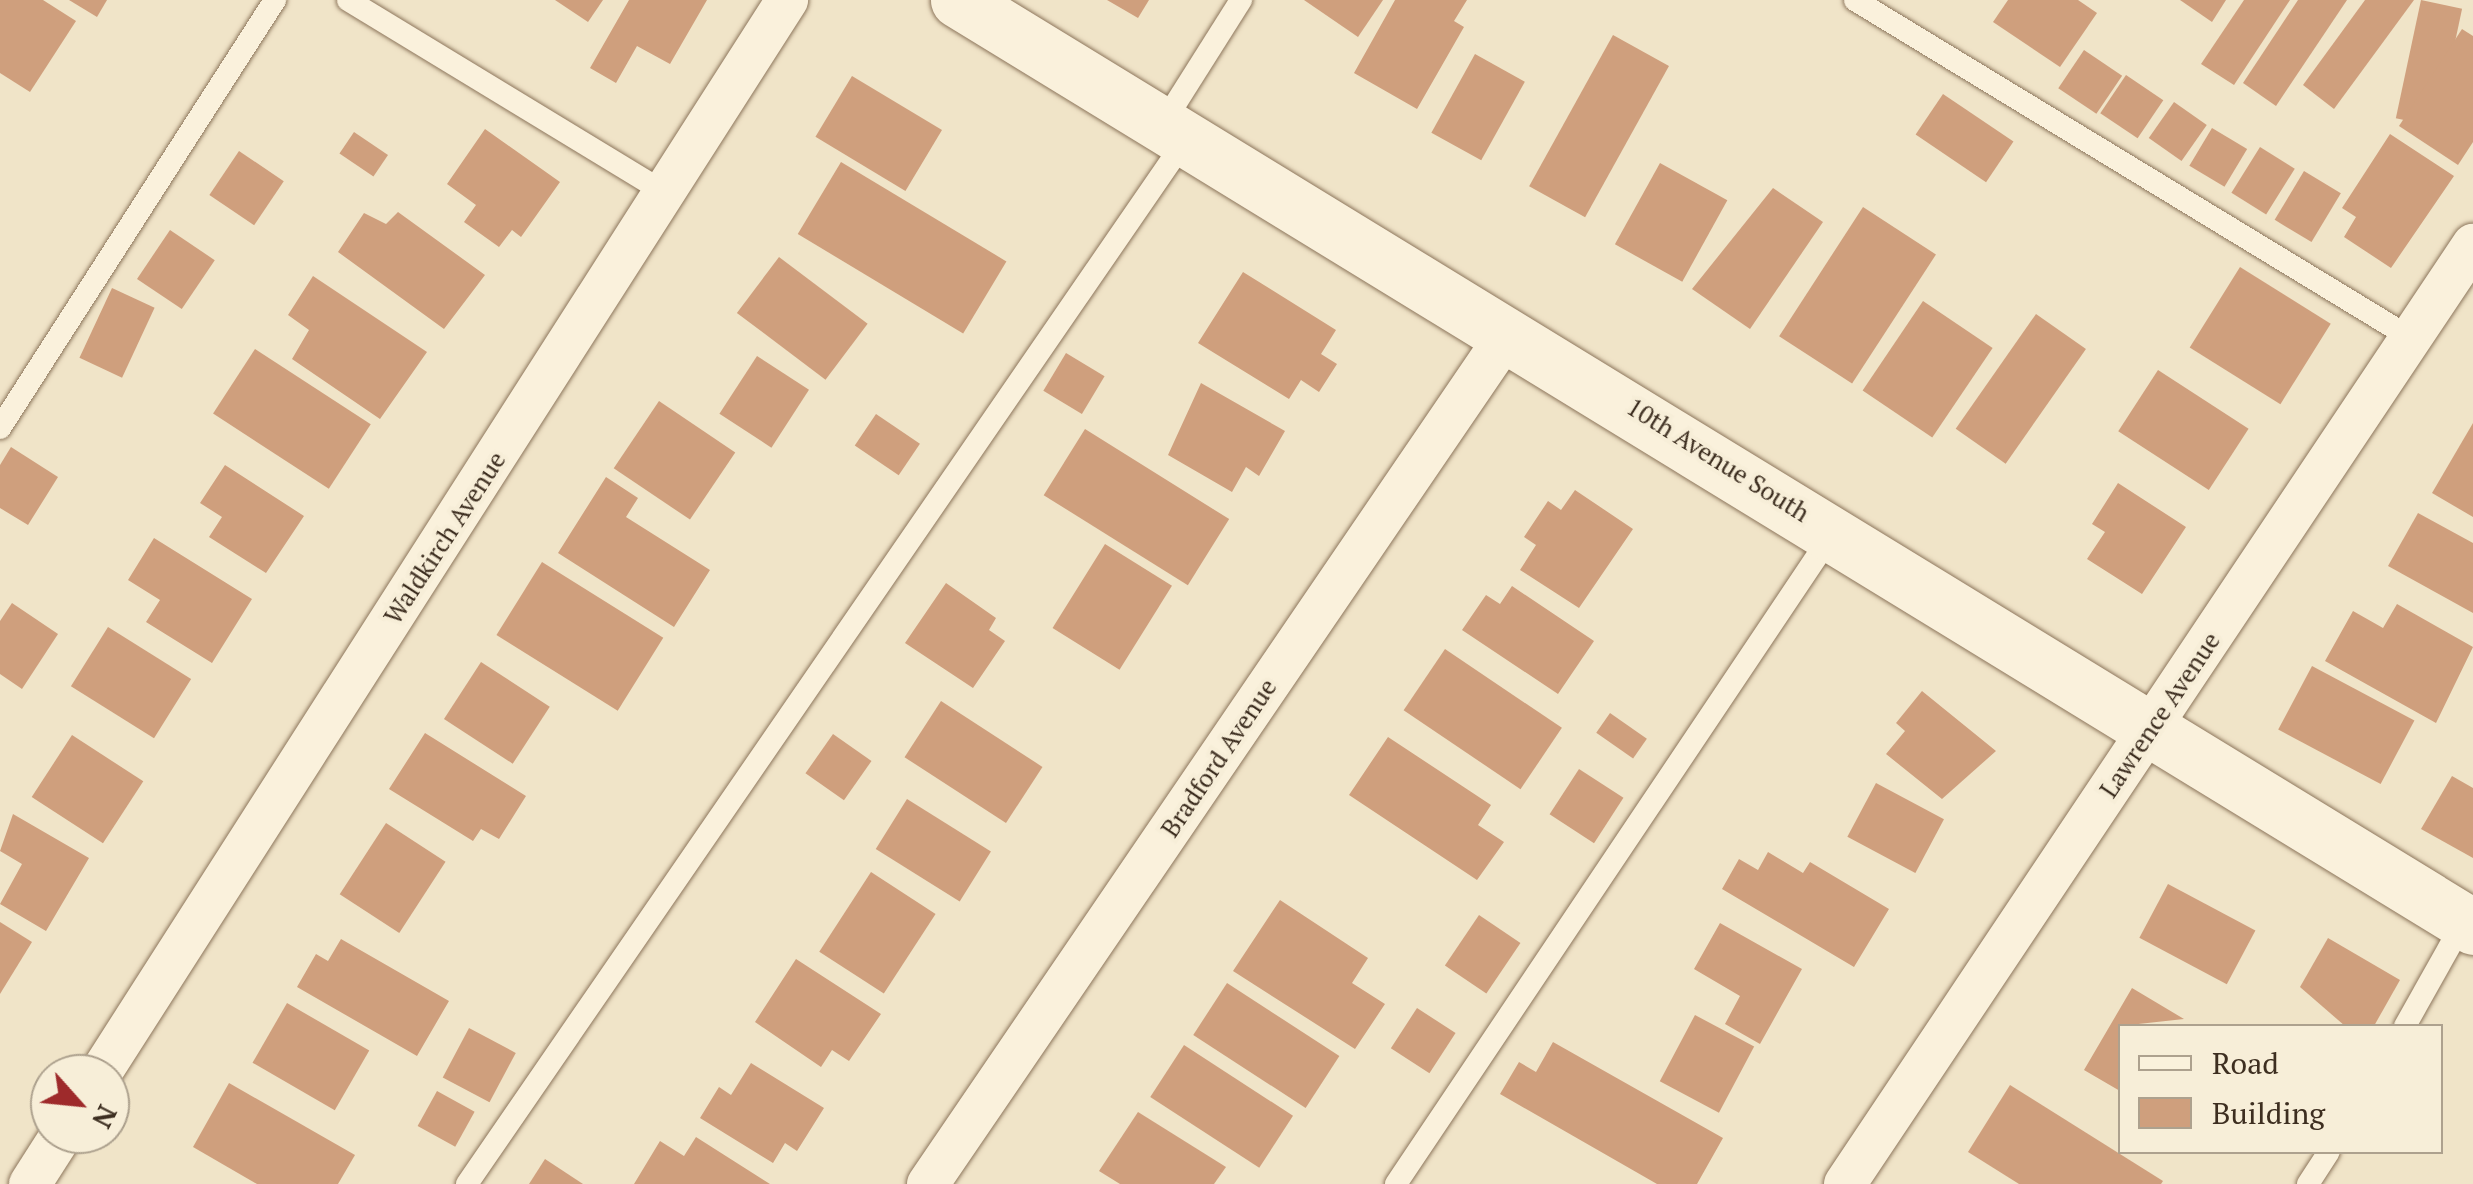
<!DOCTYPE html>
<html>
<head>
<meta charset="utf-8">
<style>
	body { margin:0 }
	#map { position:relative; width:2473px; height:1184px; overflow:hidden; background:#f0e4c8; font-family:"PT Serif",serif }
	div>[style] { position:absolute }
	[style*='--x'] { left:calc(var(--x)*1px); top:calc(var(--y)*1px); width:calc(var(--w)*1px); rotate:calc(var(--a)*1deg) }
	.building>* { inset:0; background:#cf9f7d; transform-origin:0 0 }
	.roads { filter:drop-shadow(0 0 2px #8d765c) drop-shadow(0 0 2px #8d765c) }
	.lane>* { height:22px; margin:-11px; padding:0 11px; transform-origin:11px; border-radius:11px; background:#faf1dc }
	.street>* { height:42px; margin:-21px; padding:0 21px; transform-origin:21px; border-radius:21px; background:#faf1dc }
	.secondary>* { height:55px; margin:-27.5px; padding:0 27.5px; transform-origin:27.5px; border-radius:27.5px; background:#faf1dc }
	span { translate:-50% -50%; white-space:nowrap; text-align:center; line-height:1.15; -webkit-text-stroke:8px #f7eed8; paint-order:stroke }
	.street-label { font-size:25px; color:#3d2e20 }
	.legend { position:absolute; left:2118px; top:1024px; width:325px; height:130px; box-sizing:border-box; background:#f7eed8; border:2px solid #ada18e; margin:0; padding:12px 18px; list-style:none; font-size:30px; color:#3d2e20 }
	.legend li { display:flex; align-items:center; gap:20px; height:50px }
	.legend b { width:50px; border:2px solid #ada18e }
	.north { position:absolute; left:30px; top:1054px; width:100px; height:100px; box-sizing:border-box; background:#f7eed8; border:2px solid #ada18e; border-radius:50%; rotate:117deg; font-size:28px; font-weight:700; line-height:40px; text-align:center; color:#3d2e20 }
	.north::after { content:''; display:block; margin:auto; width:35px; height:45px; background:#9e2a2b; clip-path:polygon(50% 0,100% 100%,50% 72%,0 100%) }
</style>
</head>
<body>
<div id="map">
	<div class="building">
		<div style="clip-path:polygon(0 0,43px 0,76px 21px,30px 92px,0 73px)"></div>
		<div style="clip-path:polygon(69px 0,107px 0,97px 17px)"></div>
		<div style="clip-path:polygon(555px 0,603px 0,588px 22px)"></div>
		<div style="clip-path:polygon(629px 0,707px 0,670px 64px,637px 46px,616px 83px,590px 68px)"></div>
		<div style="clip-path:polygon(1107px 0,1149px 0,1138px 18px)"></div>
		<div style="clip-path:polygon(1304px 0,1383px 0,1358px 37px)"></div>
		<div style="clip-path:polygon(1395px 0,1467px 0,1454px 21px,1464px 27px,1417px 109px,1354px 73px)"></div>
		<div style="clip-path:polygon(2008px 0,2078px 0,2097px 13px,2060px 67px,1993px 22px)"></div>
		<div style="clip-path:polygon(2180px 0,2226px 0,2212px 22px)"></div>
		<div style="clip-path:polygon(2244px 0,2290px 0,2234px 85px,2201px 64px)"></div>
		<div style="clip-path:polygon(2298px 0,2347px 0,2276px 106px,2243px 83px)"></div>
		<div style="clip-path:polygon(2365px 0,2414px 0,2334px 109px,2303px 85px)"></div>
		<div style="left:2421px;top:0;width:42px;height:121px;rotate:12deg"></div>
		<div style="clip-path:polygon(2462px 29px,2473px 36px,2473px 142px,2458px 165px,2399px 126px)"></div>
		<div style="left:1613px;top:35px;width:64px;height:173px;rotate:29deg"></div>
		<div style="left:2084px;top:50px;width:46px;height:46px;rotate:34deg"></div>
		<div style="left:1475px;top:54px;width:57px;height:90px;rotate:29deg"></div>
		<div style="left:2126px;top:75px;width:45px;height:46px;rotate:34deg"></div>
		<div style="left:852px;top:76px;width:105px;height:71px;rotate:31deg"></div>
		<div style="left:1943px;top:94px;width:85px;height:49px;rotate:34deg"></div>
		<div style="left:2174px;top:102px;width:40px;height:44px;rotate:35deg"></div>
		<div style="left:2212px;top:128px;width:41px;height:44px;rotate:31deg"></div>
		<div style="clip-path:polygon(485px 129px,560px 182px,521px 237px,512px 230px,499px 247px,464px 222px,476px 205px,447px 184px)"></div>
		<div style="left:354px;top:132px;width:41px;height:26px;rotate:34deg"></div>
		<div style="clip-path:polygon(2390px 134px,2454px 176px,2391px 268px,2344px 237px,2356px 217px,2342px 208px)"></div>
		<div style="left:2260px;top:147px;width:41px;height:54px;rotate:32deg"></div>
		<div style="left:239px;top:151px;width:54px;height:53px;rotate:34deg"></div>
		<div style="left:841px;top:162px;width:193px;height:84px;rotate:31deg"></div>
		<div style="left:1660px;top:163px;width:77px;height:93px;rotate:29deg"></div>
		<div style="left:2304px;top:171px;width:43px;height:57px;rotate:31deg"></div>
		<div style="clip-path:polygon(1773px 188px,1823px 222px,1750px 329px,1692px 289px)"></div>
		<div style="left:1863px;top:207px;width:87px;height:154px;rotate:33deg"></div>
		<div style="clip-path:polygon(398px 212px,485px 275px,444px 329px,338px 252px,364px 213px,386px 224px)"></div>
		<div style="left:170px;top:230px;width:54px;height:59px;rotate:34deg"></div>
		<div style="left:779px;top:257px;width:111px;height:70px;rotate:37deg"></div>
		<div style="left:2240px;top:267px;width:107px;height:95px;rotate:32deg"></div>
		<div style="clip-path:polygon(1243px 272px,1336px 330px,1321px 354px,1337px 364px,1319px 392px,1301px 380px,1289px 399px,1198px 343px)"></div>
		<div style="clip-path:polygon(313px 276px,427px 352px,380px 419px,292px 359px,309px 330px,288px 315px)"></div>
		<div style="left:112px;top:288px;width:47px;height:77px;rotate:25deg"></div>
		<div style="left:1923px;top:301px;width:84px;height:108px;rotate:34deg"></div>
		<div style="left:2036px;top:314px;width:61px;height:140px;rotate:35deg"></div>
		<div style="left:255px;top:349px;width:138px;height:77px;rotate:33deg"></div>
		<div style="left:1066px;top:353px;width:45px;height:44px;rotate:31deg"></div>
		<div style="left:757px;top:356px;width:62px;height:69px;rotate:33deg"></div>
		<div style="left:2158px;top:370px;width:108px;height:73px;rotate:33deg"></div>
		<div style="clip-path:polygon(1201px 383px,1285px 431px,1259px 476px,1246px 467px,1232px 492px,1168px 455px)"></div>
		<div style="left:659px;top:401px;width:92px;height:81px;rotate:34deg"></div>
		<div style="left:876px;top:414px;width:53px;height:38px;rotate:34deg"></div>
		<div style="clip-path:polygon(2473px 423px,2473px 517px,2432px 493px)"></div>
		<div style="left:1085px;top:429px;width:170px;height:78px;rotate:32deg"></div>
		<div style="clip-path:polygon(11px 447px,58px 477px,28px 525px,0 508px,0 465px)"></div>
		<div style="clip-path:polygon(225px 465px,304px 516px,266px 573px,209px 537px,222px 517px,200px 503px)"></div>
		<div style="clip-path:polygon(606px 477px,638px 498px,626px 517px,710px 570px,674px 627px,558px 553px)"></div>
		<div style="clip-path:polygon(2118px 483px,2186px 527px,2142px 594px,2087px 559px,2105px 532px,2092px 524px)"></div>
		<div style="clip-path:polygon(1575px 490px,1633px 529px,1579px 608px,1520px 570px,1536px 545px,1524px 537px,1548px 501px,1561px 510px)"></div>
		<div style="clip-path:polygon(2418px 513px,2473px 543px,2473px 613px,2388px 566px)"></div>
		<div style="clip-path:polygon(154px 538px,252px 599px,212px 663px,146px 622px,160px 600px,128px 580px)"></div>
		<div style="left:1105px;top:544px;width:79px;height:99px;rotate:32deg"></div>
		<div style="left:542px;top:562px;width:143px;height:86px;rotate:32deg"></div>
		<div style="clip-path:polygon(946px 583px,996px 618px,989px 630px,1005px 641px,973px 688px,905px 643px)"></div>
		<div style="clip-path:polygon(1512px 586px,1594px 641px,1558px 694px,1462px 630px,1486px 595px,1500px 604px)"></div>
		<div style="clip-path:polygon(12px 603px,58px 634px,22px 689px,0 674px,0 621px)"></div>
		<div style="clip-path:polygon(2397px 604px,2473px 647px,2436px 723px,2325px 661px,2353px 611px,2383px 628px)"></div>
		<div style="left:108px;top:627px;width:98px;height:70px;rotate:32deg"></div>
		<div style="left:1445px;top:649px;width:141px;height:74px;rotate:34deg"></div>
		<div style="left:481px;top:662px;width:82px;height:68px;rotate:33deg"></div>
		<div style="left:2312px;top:666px;width:116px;height:72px;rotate:28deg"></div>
		<div style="clip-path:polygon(1922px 691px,1996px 751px,1942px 799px,1886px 754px,1905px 731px,1896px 723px)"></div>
		<div style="left:941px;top:701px;width:121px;height:67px;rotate:33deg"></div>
		<div style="left:1610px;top:713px;width:45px;height:24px;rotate:35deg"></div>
		<div style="clip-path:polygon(425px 733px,526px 796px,499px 839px,481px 829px,473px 841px,389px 789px)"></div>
		<div style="left:833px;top:734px;width:47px;height:48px;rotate:35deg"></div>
		<div style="left:72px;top:735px;width:85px;height:74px;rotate:33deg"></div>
		<div style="clip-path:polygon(1388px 737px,1491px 805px,1478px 825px,1504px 842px,1477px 880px,1349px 795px)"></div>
		<div style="left:1579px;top:769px;width:53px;height:54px;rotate:33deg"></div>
		<div style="clip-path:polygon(2452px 776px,2473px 788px,2473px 858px,2421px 829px)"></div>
		<div style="left:1876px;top:783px;width:77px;height:61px;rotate:28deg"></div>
		<div style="left:907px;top:799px;width:99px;height:59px;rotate:32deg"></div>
		<div style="clip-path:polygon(13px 814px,89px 858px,46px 931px,0 904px,22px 864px,0 851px)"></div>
		<div style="left:386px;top:823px;width:71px;height:85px;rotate:33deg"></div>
		<div style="clip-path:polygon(1768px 852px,1803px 873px,1810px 862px,1889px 909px,1854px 967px,1722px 889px,1739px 859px,1758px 870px)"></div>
		<div style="left:871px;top:872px;width:77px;height:95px;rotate:33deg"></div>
		<div style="left:2168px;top:884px;width:99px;height:61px;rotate:28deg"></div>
		<div style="clip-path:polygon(1280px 900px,1368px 958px,1352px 983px,1385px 1004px,1355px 1049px,1233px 971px)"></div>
		<div style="left:1479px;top:915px;width:50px;height:61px;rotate:34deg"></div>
		<div style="clip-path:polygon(0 922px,32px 942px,0 994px)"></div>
		<div style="clip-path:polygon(1720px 923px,1802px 969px,1760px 1044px,1725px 1024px,1740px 996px,1694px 969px)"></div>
		<div style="clip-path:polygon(2328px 938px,2400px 980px,2374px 1026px,2345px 1026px,2300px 987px)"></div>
		<div style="clip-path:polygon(341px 939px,449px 1001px,417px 1056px,297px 987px,316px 954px,328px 961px)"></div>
		<div style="clip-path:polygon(796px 959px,881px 1014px,849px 1061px,832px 1050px,821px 1067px,755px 1022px)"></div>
		<div style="left:1227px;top:983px;width:134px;height:62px;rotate:33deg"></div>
		<div style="clip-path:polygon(2132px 988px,2184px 1019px,2120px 1026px,2120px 1091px,2084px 1070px)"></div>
		<div style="left:287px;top:1003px;width:95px;height:69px;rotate:30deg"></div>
		<div style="left:1417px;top:1008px;width:46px;height:48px;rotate:33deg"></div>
		<div style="left:1695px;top:1015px;width:67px;height:75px;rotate:28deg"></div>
		<div style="left:469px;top:1028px;width:53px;height:56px;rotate:28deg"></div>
		<div style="clip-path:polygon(1553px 1042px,1723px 1138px,1697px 1184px,1657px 1184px,1500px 1094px,1519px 1062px,1536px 1072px)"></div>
		<div style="left:1184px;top:1045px;width:130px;height:62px;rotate:33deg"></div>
		<div style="clip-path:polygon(751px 1063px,824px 1108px,797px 1151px,785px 1143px,773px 1163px,700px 1118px,719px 1087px,731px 1095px)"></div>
		<div style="clip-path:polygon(229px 1083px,355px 1155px,338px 1184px,257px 1184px,193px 1147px)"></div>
		<div style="clip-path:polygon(2010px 1085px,2163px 1181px,2161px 1184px,2019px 1184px,1968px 1152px)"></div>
		<div style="left:437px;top:1091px;width:43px;height:40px;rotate:29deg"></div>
		<div style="clip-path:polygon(1138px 1112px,1226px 1167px,1214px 1184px,1120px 1184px,1099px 1171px)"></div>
		<div style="clip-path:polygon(696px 1137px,770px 1184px,634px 1184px,660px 1141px,684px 1156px)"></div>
		<div style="clip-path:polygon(545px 1159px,583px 1184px,529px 1184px)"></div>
	</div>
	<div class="roads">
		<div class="lane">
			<div style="--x:348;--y:0;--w:372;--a:31.3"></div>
			<div style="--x:1855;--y:0;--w:651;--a:31.3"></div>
			<div style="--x:1162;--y:125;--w:148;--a:-57.7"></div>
			<div style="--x:0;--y:428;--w:509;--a:-57.28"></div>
			<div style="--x:2405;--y:1026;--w:123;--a:-60.7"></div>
			<div style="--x:467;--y:1184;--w:1268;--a:-55.47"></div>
			<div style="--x:1396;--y:1184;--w:783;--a:-56.15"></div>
			<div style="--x:2308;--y:1184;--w:38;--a:-57"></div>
		</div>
		<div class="street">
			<div style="--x:100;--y:1074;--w:1275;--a:-57.39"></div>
			<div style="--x:30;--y:1184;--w:59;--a:-57.4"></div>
			<div style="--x:928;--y:1184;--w:1031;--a:-55.71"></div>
			<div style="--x:1845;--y:1184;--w:1130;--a:-56.23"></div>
		</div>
		<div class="secondary">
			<div style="--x:958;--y:0;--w:1776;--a:31.46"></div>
		</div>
	</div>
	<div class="street-label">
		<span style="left:1718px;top:460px;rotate:32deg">10th Avenue South</span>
		<span style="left:445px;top:538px;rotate:-57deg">Waldkirch Avenue</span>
		<span style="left:2160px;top:715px;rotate:-56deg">Lawrence Avenue</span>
		<span style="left:1219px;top:758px;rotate:-56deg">Bradford Avenue</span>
	</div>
	<ul class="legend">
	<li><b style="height:12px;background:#faf1dc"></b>Road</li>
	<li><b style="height:28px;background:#cf9f7d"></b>Building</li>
	</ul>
	<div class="north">N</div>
</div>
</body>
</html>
